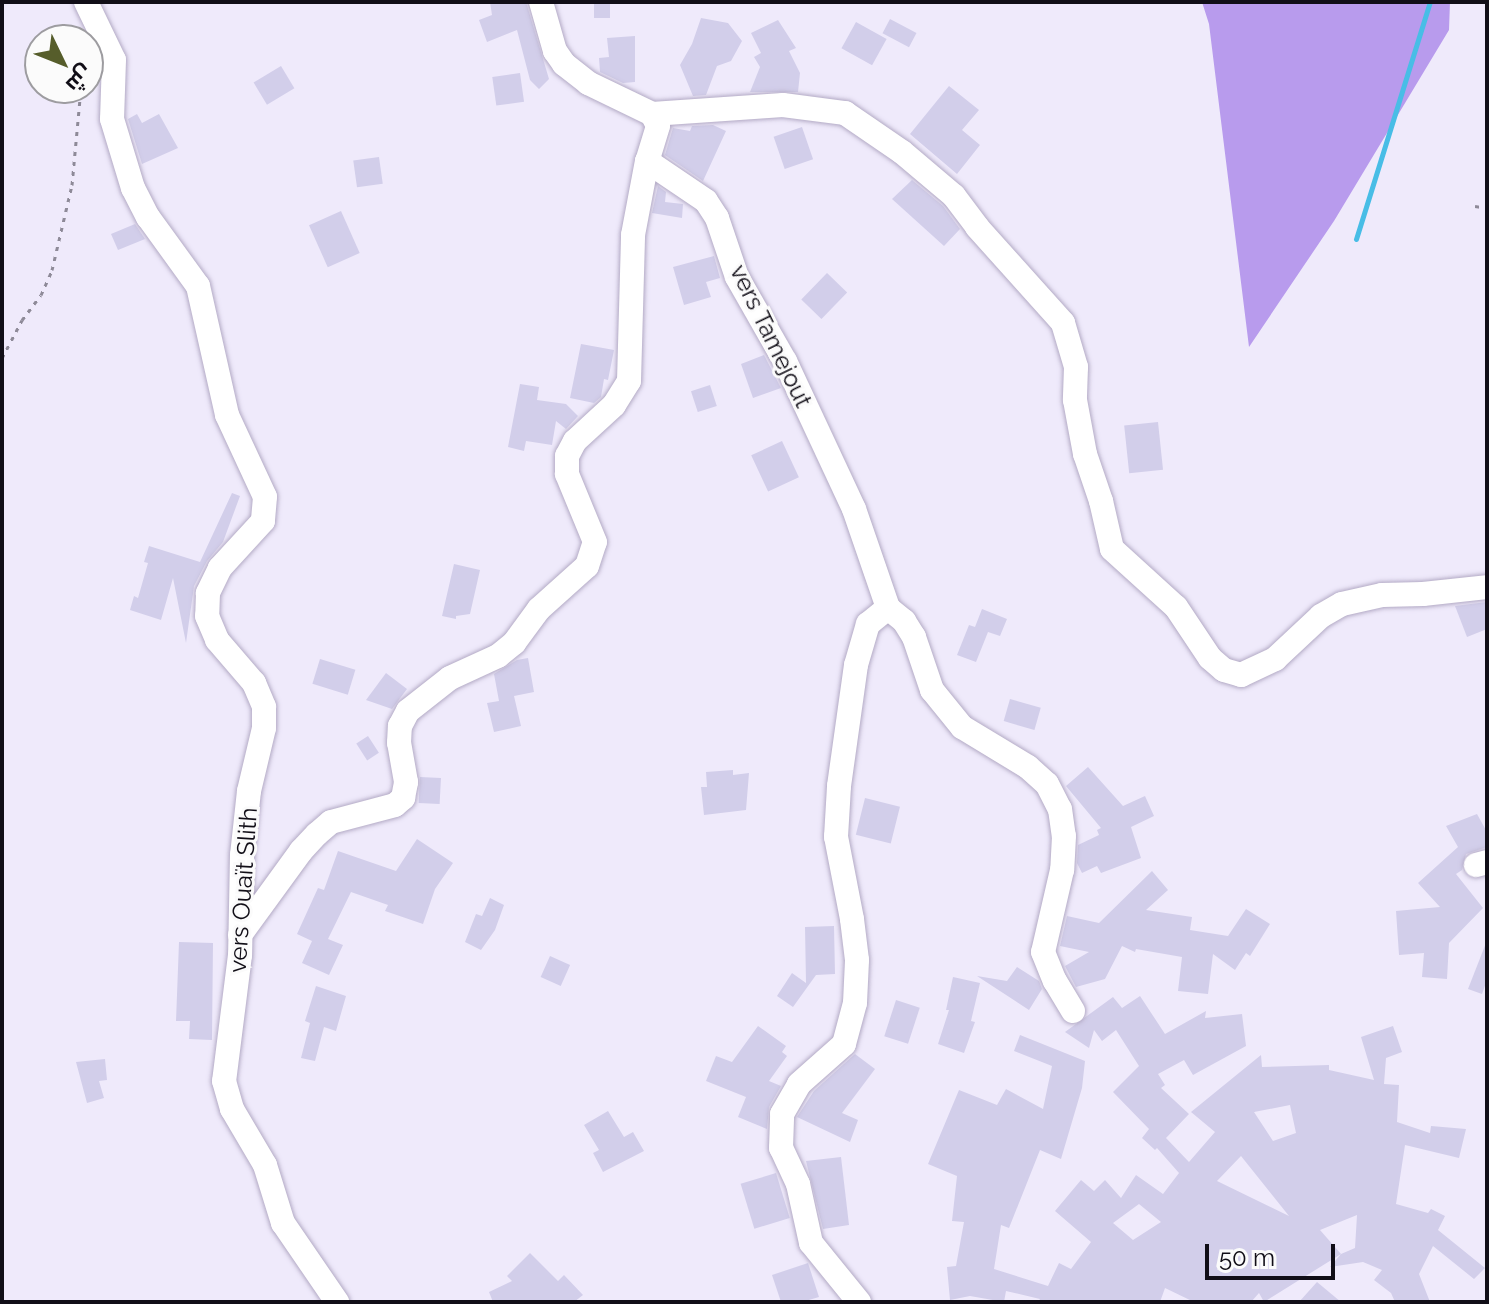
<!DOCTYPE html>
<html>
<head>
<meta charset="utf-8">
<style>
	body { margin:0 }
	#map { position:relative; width:1489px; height:1304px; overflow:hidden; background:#efeafb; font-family:Raleway,Cairo,sans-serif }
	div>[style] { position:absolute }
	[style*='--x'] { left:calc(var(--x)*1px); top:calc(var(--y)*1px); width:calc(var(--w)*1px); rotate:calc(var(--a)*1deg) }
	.forest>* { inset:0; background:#b89bed }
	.stream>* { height:5px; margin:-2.5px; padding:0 2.5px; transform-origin:2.5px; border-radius:2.5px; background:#48bde6 }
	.building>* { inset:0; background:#d2ceea; transform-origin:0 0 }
	.path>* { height:3px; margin-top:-1.5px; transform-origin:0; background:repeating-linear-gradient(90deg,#8e8a98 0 4px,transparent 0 10px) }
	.roads { filter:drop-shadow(0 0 2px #b3aac5) drop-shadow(0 0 2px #b3aac5) }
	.minor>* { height:24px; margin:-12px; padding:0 12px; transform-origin:12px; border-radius:12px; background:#fff }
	span { translate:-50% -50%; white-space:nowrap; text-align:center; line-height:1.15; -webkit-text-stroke:6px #fbfbfb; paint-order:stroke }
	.street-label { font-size:24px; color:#110e17 }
	.frame { position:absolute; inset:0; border:4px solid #110e17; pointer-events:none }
	.north { position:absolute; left:24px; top:24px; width:80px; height:80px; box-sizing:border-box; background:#fbfbfb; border:2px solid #9d9ca0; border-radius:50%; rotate:133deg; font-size:22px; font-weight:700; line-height:32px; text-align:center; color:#110e17 }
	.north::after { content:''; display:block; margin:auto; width:28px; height:36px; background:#565d2b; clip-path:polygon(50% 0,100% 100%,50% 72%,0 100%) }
	.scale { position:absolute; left:1205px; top:1244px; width:130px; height:36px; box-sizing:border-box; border:4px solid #110e17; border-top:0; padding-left:10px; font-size:24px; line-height:28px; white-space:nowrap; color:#110e17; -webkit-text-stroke:6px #fbfbfb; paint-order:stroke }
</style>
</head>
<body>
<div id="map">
	<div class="forest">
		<div style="clip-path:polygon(1202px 2px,1450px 2px,1449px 30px,1334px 221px,1249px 347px,1209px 24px)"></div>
	</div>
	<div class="stream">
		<div style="--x:1356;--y:239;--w:248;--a:-72.7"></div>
	</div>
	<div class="building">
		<div style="clip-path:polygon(490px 2px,526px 2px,549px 79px,539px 89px,530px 80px,517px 30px,487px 42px,479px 20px,492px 15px)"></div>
		<div style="left:594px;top:2px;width:16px;height:16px"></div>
		<div style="clip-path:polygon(701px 18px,728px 23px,742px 41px,731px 61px,717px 66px,706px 95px,693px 96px,680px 65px,692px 44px)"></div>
		<div style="left:890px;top:19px;width:30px;height:16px;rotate:28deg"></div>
		<div style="clip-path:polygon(778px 20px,796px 48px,789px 51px,800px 73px,798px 92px,750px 92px,760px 67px,754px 57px,761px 53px,751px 33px)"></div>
		<div style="left:856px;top:22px;width:35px;height:30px;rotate:29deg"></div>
		<div style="clip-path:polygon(635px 36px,635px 82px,623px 83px,600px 72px,599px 58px,609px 57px,607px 38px)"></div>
		<div style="left:281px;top:66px;width:26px;height:32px;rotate:59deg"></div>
		<div style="left:520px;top:73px;width:29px;height:28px;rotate:82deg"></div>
		<div style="clip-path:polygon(949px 86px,979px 110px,962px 130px,980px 145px,957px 174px,910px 134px)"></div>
		<div style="clip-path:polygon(137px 114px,142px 123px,159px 114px,178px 148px,142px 164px,128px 119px)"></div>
		<div style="clip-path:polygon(713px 125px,726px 131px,703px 181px,665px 155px,673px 128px,690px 131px,692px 126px)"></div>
		<div style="left:802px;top:127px;width:34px;height:30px;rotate:71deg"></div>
		<div style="left:379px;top:157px;width:27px;height:26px;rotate:82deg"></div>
		<div style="clip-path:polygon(912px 180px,943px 206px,960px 229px,944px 246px,892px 199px)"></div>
		<div style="clip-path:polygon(658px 186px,666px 192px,665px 202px,683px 204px,682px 218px,652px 213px)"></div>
		<div style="left:341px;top:211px;width:46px;height:35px;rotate:66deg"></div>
		<div style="clip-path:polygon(135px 224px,145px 239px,118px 250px,111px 234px)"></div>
		<div style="clip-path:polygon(714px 256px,720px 278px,706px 282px,711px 297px,684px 305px,673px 267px)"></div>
		<div style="left:827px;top:273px;width:28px;height:37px;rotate:44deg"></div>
		<div style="clip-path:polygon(581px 344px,614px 350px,608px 380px,604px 379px,601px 397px,594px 403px,570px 398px)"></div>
		<div style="clip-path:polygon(764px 355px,781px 388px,753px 398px,741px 364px)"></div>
		<div style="clip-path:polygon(520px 384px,539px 387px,537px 400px,566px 404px,578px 416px,566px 429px,556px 421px,552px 445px,526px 441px,524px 451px,508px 447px)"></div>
		<div style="left:710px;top:385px;width:22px;height:20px;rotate:72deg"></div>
		<div style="left:1158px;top:422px;width:48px;height:34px;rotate:84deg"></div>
		<div style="left:782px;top:441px;width:40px;height:34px;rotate:65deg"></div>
		<div style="clip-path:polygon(232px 493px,240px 496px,223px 542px,207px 561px,194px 586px,186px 643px,173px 578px,161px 620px,130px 610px,134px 596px,138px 598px,148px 563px,144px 562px,149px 546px,200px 562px)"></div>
		<div style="clip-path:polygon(454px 564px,480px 570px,470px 614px,456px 616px,456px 619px,442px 616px)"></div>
		<div style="clip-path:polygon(1487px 602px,1487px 629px,1467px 637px,1455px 606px)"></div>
		<div style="clip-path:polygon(982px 609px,1007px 619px,1000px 636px,988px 632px,976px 662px,957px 655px,969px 625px,975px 627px)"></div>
		<div style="clip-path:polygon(528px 658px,534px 692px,514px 696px,521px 726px,494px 732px,487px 703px,499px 701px,494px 674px,517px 660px)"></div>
		<div style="left:320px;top:659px;width:37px;height:26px;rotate:17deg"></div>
		<div style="clip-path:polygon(386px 673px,407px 689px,392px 709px,366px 700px)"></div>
		<div style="left:1010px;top:699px;width:32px;height:23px;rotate:16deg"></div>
		<div style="left:368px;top:736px;width:20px;height:14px;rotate:57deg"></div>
		<div style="clip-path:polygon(1088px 767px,1123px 806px,1145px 796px,1154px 816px,1131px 827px,1141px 858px,1101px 873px,1097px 866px,1082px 873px,1077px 863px,1078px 845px,1099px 835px,1097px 830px,1101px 828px,1066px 786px)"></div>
		<div style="clip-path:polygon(733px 770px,733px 775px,749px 773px,746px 810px,704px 815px,701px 787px,707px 787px,706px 772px)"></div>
		<div style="left:420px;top:777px;width:21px;height:26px;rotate:3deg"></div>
		<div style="left:865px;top:798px;width:36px;height:38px;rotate:14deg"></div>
		<div style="clip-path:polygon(1477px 814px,1487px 832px,1487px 847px,1466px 854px,1462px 870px,1456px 874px,1483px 908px,1449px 943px,1447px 979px,1422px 977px,1424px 953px,1399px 955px,1396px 911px,1440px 907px,1418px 883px,1458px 847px,1446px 826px)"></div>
		<div style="clip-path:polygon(417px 839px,453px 863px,435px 889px,423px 924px,385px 911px,388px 905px,351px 892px,328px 939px,343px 945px,329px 975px,302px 963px,312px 941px,297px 934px,318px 888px,324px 890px,338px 851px,396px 871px)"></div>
		<div style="clip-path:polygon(1152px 871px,1168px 890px,1146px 910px,1192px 917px,1190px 930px,1228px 936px,1246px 909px,1270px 924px,1250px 956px,1246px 953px,1235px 970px,1213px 954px,1208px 994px,1178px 991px,1182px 957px,1136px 949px,1135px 952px,1122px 946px,1105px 979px,1076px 987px,1065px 966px,1089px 952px,1060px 946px,1067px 916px,1099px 923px)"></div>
		<div style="clip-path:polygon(490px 898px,504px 905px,495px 930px,481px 950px,465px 942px,476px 914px,482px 916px)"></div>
		<div style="clip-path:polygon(834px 926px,835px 974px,816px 975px,793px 1007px,777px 996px,792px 973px,806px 983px,805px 927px)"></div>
		<div style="clip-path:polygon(179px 942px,213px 943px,212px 1040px,189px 1039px,190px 1021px,176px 1021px)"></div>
		<div style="clip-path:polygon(1486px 943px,1487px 980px,1482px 994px,1468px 989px)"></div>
		<div style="left:550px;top:956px;width:22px;height:23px;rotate:24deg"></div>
		<div style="clip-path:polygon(1017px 967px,1039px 981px,1042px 989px,1029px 1010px,977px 976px,1007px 981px)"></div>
		<div style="clip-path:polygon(953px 977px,980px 983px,971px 1021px,975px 1022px,964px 1053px,938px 1044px,949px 1010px,946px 1010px)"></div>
		<div style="clip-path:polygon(316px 986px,346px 996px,336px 1031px,324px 1027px,315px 1061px,301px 1058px,310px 1023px,305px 1021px)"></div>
		<div style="clip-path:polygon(evenodd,1140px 996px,1165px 1034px,1206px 1011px,1205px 1018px,1242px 1014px,1246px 1046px,1193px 1075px,1184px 1060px,1158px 1074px,1165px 1085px,1161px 1088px,1189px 1114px,1166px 1138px,1189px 1162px,1215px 1132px,1191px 1112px,1261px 1055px,1262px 1067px,1329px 1065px,1329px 1070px,1374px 1080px,1361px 1037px,1393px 1026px,1402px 1052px,1386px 1058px,1384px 1084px,1399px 1085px,1397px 1122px,1430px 1133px,1431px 1126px,1466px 1129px,1459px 1158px,1405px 1145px,1396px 1204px,1428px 1213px,1431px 1209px,1445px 1216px,1438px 1230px,1485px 1268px,1474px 1279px,1433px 1246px,1419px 1274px,1430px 1302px,1395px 1302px,1391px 1293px,1374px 1280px,1382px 1270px,1363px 1262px,1330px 1267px,1341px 1254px,1264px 1302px,1259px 1293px,1251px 1302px,1194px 1302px,1165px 1288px,1160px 1302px,1038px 1302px,1040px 1299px,1006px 1291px,1004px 1302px,970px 1296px,950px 1300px,947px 1267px,956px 1266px,964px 1222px,952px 1221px,957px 1176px,928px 1164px,959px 1090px,997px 1105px,1006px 1089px,1043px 1109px,1052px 1066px,1014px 1051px,1020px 1035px,1085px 1061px,1082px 1088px,1061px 1159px,1040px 1150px,1009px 1228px,1001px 1225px,994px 1269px,1048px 1286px,1059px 1263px,1071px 1269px,1091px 1242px,1055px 1211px,1081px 1180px,1094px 1191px,1105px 1180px,1121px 1198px,1136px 1175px,1163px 1194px,1179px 1173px,1157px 1148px,1155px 1150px,1142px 1138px,1149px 1129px,1113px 1092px,1139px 1066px,1116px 1030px,1102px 1041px,1094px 1030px,1089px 1048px,1065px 1032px,1113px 997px,1122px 1008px,1140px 996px,1290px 1105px,1296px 1133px,1273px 1141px,1254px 1112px,1290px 1105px,1140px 996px,1241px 1156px,1289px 1216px,1217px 1181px,1241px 1156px,1140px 996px,1139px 1204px,1161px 1222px,1133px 1240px,1113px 1223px,1139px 1204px,1140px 996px,1357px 1215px,1355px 1248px,1341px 1254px,1320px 1230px,1357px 1215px)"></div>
		<div style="left:896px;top:1000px;width:25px;height:38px;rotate:18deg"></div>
		<div style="clip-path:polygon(758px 1026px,786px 1046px,782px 1052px,787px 1056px,769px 1081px,781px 1086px,769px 1107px,767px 1129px,738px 1117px,746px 1097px,706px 1081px,716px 1056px,732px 1062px)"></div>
		<div style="clip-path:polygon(855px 1054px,875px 1069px,842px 1113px,858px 1120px,850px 1142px,797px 1117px,814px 1091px)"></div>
		<div style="clip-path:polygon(105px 1059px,107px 1080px,99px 1081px,104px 1098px,87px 1103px,76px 1062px)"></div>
		<div style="clip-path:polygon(608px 1111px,624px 1137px,633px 1132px,644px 1151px,603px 1172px,593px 1153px,599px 1150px,584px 1125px)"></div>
		<div style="clip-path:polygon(841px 1157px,849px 1225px,823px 1229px,806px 1161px)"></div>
		<div style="left:776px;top:1173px;width:47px;height:37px;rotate:73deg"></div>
		<div style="clip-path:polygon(530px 1253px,558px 1281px,564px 1275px,583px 1295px,574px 1302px,493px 1302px,489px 1292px,512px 1281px,507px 1276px)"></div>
		<div style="clip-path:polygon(808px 1263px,819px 1297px,802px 1302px,781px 1302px,772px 1275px)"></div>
		<div style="clip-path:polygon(1317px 1282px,1341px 1302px,1299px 1302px)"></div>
	</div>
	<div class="path">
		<div style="--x:1475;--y:206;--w:12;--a:9"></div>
		<div style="--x:2;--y:358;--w:43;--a:-62.2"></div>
		<div style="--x:22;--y:320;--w:31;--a:-53"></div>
		<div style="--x:41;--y:295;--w:27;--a:-66"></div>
		<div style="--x:52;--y:270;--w:87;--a:-76.8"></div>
		<div style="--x:72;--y:185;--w:97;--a:-84.7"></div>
	</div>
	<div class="roads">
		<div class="minor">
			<div style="--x:86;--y:2;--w:64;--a:64.2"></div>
			<div style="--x:114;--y:60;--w:59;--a:91.9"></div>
			<div style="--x:112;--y:119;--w:72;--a:73.1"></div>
			<div style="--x:133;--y:188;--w:33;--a:63"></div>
			<div style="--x:148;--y:217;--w:85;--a:54.1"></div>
			<div style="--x:198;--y:286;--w:132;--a:77.3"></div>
			<div style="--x:227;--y:415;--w:90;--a:65.1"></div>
			<div style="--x:265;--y:497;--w:24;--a:95"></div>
			<div style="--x:263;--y:521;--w:64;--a:132.5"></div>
			<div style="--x:220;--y:568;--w:28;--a:116"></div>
			<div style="--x:208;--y:593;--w:23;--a:92"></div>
			<div style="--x:207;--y:616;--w:26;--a:67"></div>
			<div style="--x:217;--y:640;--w:57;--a:49.3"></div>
			<div style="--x:254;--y:683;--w:26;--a:67"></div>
			<div style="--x:264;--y:707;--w:21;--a:90"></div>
			<div style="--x:264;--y:728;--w:65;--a:103.4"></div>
			<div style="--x:249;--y:791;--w:64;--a:96.2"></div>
			<div style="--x:242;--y:855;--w:100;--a:91.1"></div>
			<div style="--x:240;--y:955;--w:127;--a:97.2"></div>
			<div style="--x:224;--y:1081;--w:29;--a:74"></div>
			<div style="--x:232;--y:1109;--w:65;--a:59.5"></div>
			<div style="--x:265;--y:1165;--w:61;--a:72.8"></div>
			<div style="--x:283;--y:1223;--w:96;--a:55.6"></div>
			<div style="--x:541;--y:2;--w:51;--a:74.1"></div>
			<div style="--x:555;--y:51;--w:16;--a:55"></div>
			<div style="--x:564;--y:64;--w:31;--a:38"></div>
			<div style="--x:588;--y:83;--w:71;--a:25.8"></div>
			<div style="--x:652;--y:114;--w:13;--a:63"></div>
			<div style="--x:658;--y:126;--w:37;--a:107"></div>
			<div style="--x:647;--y:161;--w:71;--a:34.1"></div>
			<div style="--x:706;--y:201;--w:20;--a:57"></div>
			<div style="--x:717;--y:218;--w:62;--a:71.3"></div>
			<div style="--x:737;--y:277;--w:97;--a:60.3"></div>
			<div style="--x:785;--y:361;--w:163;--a:65"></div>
			<div style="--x:854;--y:509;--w:105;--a:71"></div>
			<div style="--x:652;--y:114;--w:131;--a:-3.9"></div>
			<div style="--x:783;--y:105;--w:63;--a:7.4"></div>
			<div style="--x:845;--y:113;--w:69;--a:34.4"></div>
			<div style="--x:902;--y:152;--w:68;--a:40.2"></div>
			<div style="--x:954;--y:196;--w:39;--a:53"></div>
			<div style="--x:977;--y:227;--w:129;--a:48.1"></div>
			<div style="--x:1063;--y:323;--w:46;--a:73.5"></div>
			<div style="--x:1076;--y:367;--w:33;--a:92"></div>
			<div style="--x:1075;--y:400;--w:55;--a:79.5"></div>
			<div style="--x:1085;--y:454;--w:50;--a:71.2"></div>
			<div style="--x:1101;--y:501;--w:49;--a:77.1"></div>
			<div style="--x:1112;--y:549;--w:86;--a:42.2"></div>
			<div style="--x:1176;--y:607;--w:61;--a:56.3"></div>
			<div style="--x:1210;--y:658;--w:18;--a:41"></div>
			<div style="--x:1224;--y:670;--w:18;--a:16"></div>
			<div style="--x:1241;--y:675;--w:38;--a:-25"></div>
			<div style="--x:1275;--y:659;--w:63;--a:-43.1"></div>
			<div style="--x:1321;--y:616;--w:24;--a:-30"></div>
			<div style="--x:1342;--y:604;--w:41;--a:-12.7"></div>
			<div style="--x:1382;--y:595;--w:41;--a:-1.4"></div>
			<div style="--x:1423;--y:594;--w:64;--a:-6.2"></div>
			<div style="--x:888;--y:608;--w:21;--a:39"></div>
			<div style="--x:904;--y:621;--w:19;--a:58"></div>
			<div style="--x:914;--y:637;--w:56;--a:71.2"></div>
			<div style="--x:932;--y:690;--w:48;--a:51"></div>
			<div style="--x:962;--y:727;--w:77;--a:31.2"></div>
			<div style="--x:1028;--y:767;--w:25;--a:42"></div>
			<div style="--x:1047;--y:784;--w:28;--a:63"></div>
			<div style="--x:1060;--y:809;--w:27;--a:82"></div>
			<div style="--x:1064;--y:836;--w:34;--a:93"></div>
			<div style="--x:1062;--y:870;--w:84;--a:103"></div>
			<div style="--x:1043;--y:952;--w:31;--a:68"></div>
			<div style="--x:1055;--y:981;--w:35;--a:59"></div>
			<div style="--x:1476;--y:865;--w:11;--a:-15"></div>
			<div style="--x:240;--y:935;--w:104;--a:-54"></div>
			<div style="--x:301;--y:851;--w:23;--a:-47"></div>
			<div style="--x:317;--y:834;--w:18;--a:-41"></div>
			<div style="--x:331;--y:822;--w:66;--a:-14.9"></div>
			<div style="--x:395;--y:805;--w:11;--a:-41"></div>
			<div style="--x:403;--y:798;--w:16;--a:-79"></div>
			<div style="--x:406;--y:782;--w:40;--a:-100"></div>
			<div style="--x:399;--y:743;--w:17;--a:-87"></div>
			<div style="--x:400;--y:726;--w:17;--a:-62"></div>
			<div style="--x:408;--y:711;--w:53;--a:-38.2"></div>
			<div style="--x:450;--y:678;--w:53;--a:-24.6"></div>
			<div style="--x:498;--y:656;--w:21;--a:-39"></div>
			<div style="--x:514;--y:643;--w:42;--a:-53.7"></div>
			<div style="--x:539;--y:609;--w:64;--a:-41.9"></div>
			<div style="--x:587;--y:566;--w:25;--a:-72"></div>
			<div style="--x:595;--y:542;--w:74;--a:-112.4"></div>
			<div style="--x:567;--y:474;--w:18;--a:-90"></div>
			<div style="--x:567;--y:456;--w:17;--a:-62"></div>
			<div style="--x:575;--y:441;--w:53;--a:-42.7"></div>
			<div style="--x:614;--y:405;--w:28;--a:-58"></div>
			<div style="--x:629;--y:381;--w:146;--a:-88.4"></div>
			<div style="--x:633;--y:235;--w:75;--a:-79.3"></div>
			<div style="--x:859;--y:1302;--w:76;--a:-129.1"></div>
			<div style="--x:811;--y:1243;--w:60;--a:-102.4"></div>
			<div style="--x:798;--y:1184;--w:40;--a:-115"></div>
			<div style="--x:781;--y:1148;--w:34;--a:-88"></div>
			<div style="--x:782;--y:1114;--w:34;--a:-60"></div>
			<div style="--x:799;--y:1084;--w:60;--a:-41.6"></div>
			<div style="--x:844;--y:1044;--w:42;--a:-75"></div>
			<div style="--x:855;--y:1003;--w:43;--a:-87.3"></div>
			<div style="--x:857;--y:960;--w:41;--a:-97"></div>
			<div style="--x:852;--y:919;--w:84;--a:-101"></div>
			<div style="--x:836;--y:837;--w:51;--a:-86.6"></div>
			<div style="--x:839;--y:786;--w:122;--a:-82"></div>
			<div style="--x:856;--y:665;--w:43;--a:-73.7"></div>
			<div style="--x:868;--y:624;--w:26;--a:-39"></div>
		</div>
	</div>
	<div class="street-label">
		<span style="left:771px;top:336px;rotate:64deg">vers Tamejout</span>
		<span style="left:243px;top:890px;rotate:-86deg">vers Ouaït Slith</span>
	</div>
	<div class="frame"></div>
	<div class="north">ش</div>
	<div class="scale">50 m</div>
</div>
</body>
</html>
